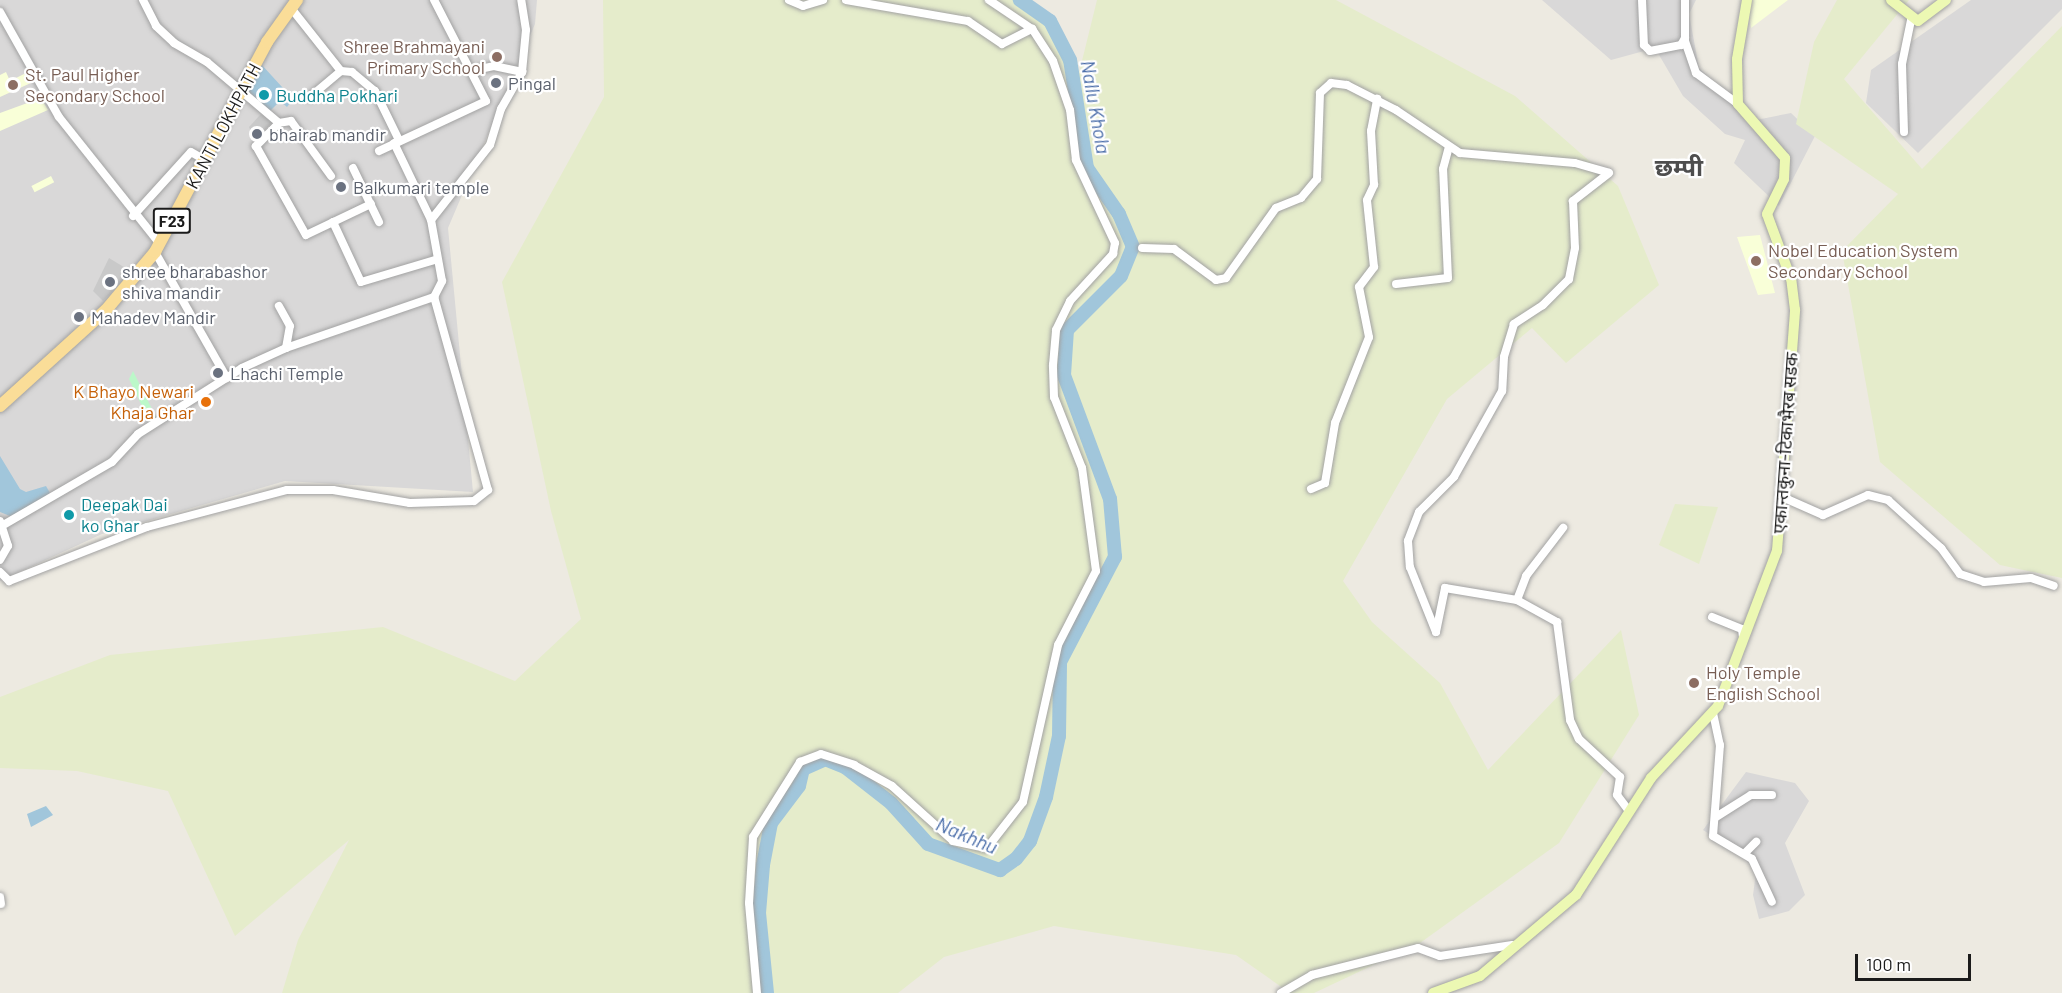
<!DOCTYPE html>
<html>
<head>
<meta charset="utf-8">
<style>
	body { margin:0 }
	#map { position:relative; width:2062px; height:993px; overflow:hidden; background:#edeae1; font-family:Barlow,"Noto Sans Devanagari",sans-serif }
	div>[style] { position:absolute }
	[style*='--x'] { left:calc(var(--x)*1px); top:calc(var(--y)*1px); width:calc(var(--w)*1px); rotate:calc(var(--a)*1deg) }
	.residential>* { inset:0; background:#d9d8d8 }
	.education>* { inset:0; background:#f9ffd8; transform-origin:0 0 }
	.round { border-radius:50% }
	.religious>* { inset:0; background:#c9c9c9 }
	.farmland>* { inset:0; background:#e5eccb }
	.park>* { inset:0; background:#bcf8c9 }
	.water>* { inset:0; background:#a1c6db }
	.river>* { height:14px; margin:-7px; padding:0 7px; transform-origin:7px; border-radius:7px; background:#a1c6db }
	.roads { filter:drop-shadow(0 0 2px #a2a2a2) drop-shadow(0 0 2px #a2a2a2) }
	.street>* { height:8px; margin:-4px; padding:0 4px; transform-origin:4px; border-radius:4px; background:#fff }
	.secondary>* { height:10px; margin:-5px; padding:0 5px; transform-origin:5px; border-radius:5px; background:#ecf8b3 }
	.primary>* { height:12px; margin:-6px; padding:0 6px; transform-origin:6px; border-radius:6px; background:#fadd98 }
	.dots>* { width:16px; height:16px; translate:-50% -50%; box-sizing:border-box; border:3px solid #fff; border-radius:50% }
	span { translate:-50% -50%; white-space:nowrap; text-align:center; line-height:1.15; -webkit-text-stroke:4.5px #fff; paint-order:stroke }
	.shield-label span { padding:2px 4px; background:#fff; border:2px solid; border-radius:4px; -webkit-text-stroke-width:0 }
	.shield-label { font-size:16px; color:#1b1b1b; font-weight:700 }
	.education-label { font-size:18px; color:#785e54 }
	.right { translate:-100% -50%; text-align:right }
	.left { translate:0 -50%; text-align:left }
	.worship-label { font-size:18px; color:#5b616d }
	.culture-label { font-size:18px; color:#0d838f }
	.street-label { font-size:18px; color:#1b1b1b }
	.food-label { font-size:18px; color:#c56008 }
	.water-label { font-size:20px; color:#4a6da9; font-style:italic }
	.district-label { font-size:24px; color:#4e4e4e; font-weight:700 }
	.scale { position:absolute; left:1855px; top:954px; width:116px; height:27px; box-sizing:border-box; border:3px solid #1b1b1b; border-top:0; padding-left:8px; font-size:18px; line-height:21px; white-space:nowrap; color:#1b1b1b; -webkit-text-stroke:4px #fff; paint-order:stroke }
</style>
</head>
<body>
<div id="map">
	<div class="residential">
		<div style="clip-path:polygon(0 0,537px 0,535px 24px,448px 228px,473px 492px,285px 481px,102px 534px,0 581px)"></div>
		<div style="clip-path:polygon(1542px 0,1696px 0,1689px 14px,1699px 68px,1756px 120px,1791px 113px,1815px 136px,1779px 206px,1734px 163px,1745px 140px,1725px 134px,1683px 96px,1655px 48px,1611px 60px)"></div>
		<div style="clip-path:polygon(1971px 0,2062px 0,2062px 9px,1918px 153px,1866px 103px,1871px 70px)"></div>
		<div style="clip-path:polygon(1746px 772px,1795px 783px,1809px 801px,1785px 843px,1805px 895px,1789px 911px,1759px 919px,1753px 895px,1757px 865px,1703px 830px)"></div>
	</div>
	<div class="education">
		<div style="clip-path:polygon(1747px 0,1788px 0,1751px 28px)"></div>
		<div style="clip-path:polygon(6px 72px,10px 81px,28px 72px,33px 82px,0 97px,0 75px)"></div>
		<div style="clip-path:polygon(41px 98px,48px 110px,0 131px,0 113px)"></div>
		<div style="left:51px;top:176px;width:7px;height:22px;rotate:63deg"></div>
		<div style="clip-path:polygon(1760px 235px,1775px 293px,1758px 295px,1737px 237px)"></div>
		<div class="round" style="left:1687px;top:676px;width:14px;height:14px"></div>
	</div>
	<div class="religious">
		<div style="clip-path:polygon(261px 114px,272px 122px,255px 141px,249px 127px)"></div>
		<div style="clip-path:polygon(109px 258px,132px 272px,103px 301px,93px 291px)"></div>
	</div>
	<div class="farmland">
		<div style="clip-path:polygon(603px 0,1031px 0,1079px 73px,1097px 0,1336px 0,1515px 96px,1618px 186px,1659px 285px,1566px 363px,1532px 328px,1447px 399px,1343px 581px,1372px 622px,1440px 683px,1488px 770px,1621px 630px,1639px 715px,1559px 843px,1420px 943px,1314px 993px,1290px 993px,1236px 955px,1054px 926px,944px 957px,898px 993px,282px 993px,298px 940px,349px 840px,235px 936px,168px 791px,77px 771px,0 768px,0 697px,110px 655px,383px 627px,515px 681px,581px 619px,551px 511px,502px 282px,604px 97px)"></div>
		<div style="clip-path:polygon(1837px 0,1909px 0,1844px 79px,1922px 169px,2062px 26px,2062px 578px,2000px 565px,1880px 462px,1842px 251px,1898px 194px,1796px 124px,1814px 42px)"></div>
		<div style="clip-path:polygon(1675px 504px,1718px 507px,1699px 564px,1659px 545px)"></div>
	</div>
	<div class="park">
		<div style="clip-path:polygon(133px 371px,158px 421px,151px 425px,129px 379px)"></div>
	</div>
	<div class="water">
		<div style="clip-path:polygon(261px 64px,293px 99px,287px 107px,280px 101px,269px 112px,247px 92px)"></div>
		<div style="clip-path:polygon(0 456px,20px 489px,26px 492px,46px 486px,50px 493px,29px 509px,10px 516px,0 512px)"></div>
		<div style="clip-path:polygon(46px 806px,53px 815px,31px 827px,27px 814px)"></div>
	</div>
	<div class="river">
		<div style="--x:767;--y:993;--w:80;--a:-95.7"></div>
		<div style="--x:759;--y:913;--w:48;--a:-85.2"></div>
		<div style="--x:763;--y:865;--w:43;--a:-79.2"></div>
		<div style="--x:771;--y:823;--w:46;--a:-52.9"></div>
		<div style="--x:799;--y:786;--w:17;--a:-77"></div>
		<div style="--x:803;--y:769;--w:24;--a:-24"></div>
		<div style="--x:825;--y:759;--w:22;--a:22"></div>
		<div style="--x:845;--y:767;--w:58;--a:38"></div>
		<div style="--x:891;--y:803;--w:55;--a:47.9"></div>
		<div style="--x:928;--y:844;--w:77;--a:19.9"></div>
		<div style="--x:1000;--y:870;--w:19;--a:-35"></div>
		<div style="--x:1016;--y:859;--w:23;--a:-52"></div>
		<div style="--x:1030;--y:841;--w:47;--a:-70"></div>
		<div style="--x:1046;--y:797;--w:62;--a:-78"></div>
		<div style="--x:1059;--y:736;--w:74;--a:-89.2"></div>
		<div style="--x:1060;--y:662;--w:119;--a:-62.4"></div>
		<div style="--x:1115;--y:557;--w:58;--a:-94.9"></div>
		<div style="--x:1110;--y:499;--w:132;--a:-110.4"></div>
		<div style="--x:1064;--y:375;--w:45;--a:-86.2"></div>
		<div style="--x:1067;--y:330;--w:76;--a:-45"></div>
		<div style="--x:1121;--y:276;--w:31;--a:-68"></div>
		<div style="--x:1133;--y:247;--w:36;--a:-113"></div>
		<div style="--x:1119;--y:214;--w:56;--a:-124.8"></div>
		<div style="--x:1087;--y:168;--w:109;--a:-98.9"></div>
		<div style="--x:1070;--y:60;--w:44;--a:-117.1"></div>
		<div style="--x:1050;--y:21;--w:37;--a:-145"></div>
	</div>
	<div class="roads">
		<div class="street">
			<div style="--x:143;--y:0;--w:29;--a:63"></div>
			<div style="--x:156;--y:26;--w:25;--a:43"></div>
			<div style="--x:174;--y:43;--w:38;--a:30"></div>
			<div style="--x:207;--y:62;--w:94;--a:40.3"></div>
			<div style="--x:789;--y:0;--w:15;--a:23"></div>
			<div style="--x:803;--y:6;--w:21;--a:-17"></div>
			<div style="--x:846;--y:0;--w:124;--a:9.8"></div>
			<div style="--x:968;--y:21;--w:41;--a:34.1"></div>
			<div style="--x:1002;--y:44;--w:34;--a:-27"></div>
			<div style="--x:1642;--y:0;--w:45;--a:87.5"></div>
			<div style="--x:1644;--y:45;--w:8;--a:45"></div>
			<div style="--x:1650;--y:51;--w:32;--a:-11"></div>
			<div style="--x:1681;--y:45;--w:8;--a:-60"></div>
			<div style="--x:1685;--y:0;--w:41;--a:90"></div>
			<div style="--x:1685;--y:41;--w:34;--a:71"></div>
			<div style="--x:1696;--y:73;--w:52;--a:36.4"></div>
			<div style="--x:291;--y:8;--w:80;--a:51.6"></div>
			<div style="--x:341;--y:71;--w:11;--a:5"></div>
			<div style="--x:352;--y:72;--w:30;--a:40"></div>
			<div style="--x:375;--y:91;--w:55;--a:63.9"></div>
			<div style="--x:0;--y:12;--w:120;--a:60.7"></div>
			<div style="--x:59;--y:117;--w:162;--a:51.5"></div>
			<div style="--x:475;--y:70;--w:19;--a:-12"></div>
			<div style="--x:494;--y:66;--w:29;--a:12"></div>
			<div style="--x:310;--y:97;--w:40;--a:-40"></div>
			<div style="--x:1904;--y:132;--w:68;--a:-91.7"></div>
			<div style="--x:1902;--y:64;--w:45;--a:-78.4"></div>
			<div style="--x:394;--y:143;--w:85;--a:64.3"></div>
			<div style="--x:379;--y:151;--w:118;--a:-25"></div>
			<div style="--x:486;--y:101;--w:114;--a:-117.2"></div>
			<div style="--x:353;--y:168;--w:60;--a:64.3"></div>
			<div style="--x:1609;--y:173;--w:46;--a:142.1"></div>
			<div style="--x:1573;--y:201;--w:47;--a:87.6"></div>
			<div style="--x:1575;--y:248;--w:32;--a:101"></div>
			<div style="--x:1569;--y:279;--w:37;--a:135"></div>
			<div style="--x:1543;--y:305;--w:35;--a:147"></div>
			<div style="--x:1514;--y:324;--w:34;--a:107"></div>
			<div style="--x:1504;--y:357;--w:34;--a:93"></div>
			<div style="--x:1502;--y:391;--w:98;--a:119.2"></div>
			<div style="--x:1454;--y:477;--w:49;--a:135"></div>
			<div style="--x:1419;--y:512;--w:31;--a:111"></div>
			<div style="--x:1408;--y:541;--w:26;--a:86"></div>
			<div style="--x:1410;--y:567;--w:70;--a:68.2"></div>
			<div style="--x:1436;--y:632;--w:45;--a:-78.4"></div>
			<div style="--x:1445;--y:588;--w:73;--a:9.5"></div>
			<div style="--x:1517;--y:600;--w:46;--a:28.8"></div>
			<div style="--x:1557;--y:622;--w:99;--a:82.4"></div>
			<div style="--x:1570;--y:720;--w:21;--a:65"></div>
			<div style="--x:1579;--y:739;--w:56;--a:42.8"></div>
			<div style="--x:1620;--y:777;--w:18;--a:99"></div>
			<div style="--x:1617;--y:795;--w:20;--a:53"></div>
			<div style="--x:331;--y:176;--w:68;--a:-126"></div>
			<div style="--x:291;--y:121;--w:12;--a:171"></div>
			<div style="--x:279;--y:123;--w:33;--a:135"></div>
			<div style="--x:256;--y:146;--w:102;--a:60.7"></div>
			<div style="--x:306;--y:235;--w:72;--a:-25.5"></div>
			<div style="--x:133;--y:216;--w:86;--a:-47.8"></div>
			<div style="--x:191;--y:152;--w:16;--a:30"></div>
			<div style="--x:333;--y:222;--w:66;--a:65"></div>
			<div style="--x:361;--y:282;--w:77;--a:-16.6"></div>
			<div style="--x:1142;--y:248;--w:32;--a:2"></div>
			<div style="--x:1174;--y:249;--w:52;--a:36.4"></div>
			<div style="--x:1216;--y:280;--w:10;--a:-11"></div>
			<div style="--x:1226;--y:278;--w:86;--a:-54.5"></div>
			<div style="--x:1276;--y:208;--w:27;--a:-22"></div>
			<div style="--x:1301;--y:198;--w:25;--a:-50"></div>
			<div style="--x:1317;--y:179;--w:86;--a:-88"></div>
			<div style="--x:1320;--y:93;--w:15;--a:-42"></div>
			<div style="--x:1331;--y:83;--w:16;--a:7"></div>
			<div style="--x:1347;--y:85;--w:55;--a:27"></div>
			<div style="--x:1396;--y:110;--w:77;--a:33.9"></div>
			<div style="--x:1460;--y:153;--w:115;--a:5"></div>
			<div style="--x:1575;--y:163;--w:35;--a:16"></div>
			<div style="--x:155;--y:252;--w:145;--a:60.3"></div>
			<div style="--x:1396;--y:284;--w:52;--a:-6.6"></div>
			<div style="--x:1448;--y:278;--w:109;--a:-92.6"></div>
			<div style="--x:1443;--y:169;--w:23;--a:-75"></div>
			<div style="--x:286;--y:348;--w:157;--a:-19"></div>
			<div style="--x:1311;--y:489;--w:15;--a:-23"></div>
			<div style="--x:1325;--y:483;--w:61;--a:-80.5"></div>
			<div style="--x:1335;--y:423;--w:92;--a:-68.4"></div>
			<div style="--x:1369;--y:337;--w:51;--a:-101.3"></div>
			<div style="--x:1359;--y:287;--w:25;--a:-53"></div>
			<div style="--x:1374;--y:267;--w:67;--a:-96"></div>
			<div style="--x:1367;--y:200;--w:17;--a:-65"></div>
			<div style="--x:1374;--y:185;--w:54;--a:-93.2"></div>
			<div style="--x:1371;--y:131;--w:33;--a:-79"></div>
			<div style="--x:1780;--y:496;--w:47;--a:23.8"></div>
			<div style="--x:1823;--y:515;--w:49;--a:-24"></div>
			<div style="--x:1868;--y:495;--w:21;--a:14"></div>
			<div style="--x:1888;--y:500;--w:72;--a:42.2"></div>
			<div style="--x:1941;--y:548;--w:32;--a:54"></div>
			<div style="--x:1960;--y:574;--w:25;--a:18"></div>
			<div style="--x:1984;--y:582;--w:47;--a:-4.9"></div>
			<div style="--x:2031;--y:578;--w:24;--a:19"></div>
			<div style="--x:0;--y:521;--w:26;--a:72"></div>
			<div style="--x:8;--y:546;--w:16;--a:120"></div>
			<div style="--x:5;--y:524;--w:124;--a:-30.1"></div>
			<div style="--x:112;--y:462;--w:38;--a:-47"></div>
			<div style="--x:138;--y:434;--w:123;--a:-32.4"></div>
			<div style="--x:242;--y:368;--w:48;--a:-24.4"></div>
			<div style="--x:286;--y:348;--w:22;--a:-80"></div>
			<div style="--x:290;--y:326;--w:23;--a:-119"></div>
			<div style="--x:0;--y:572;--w:13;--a:45"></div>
			<div style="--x:9;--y:581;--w:148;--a:-21.4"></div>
			<div style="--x:147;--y:527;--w:145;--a:-14.8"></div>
			<div style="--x:287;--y:490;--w:46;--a:0"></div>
			<div style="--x:333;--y:490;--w:78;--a:9.6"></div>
			<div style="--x:410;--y:503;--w:64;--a:-1.8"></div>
			<div style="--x:474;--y:501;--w:18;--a:-38"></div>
			<div style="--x:488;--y:490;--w:200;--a:-105.6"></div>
			<div style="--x:434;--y:297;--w:18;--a:-63"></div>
			<div style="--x:442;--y:281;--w:62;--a:-100.2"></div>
			<div style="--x:431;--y:220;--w:95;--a:-51.8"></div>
			<div style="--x:490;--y:145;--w:38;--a:-73"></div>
			<div style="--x:501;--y:109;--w:43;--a:-60.4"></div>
			<div style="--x:522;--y:72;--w:42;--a:-84.6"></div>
			<div style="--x:526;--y:30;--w:30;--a:-99"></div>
			<div style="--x:1517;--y:600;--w:26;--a:-69"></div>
			<div style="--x:1526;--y:576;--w:61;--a:-52.4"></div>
			<div style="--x:1712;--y:617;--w:32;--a:22"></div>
			<div style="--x:1742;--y:629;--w:8;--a:83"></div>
			<div style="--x:1713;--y:713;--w:33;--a:78"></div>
			<div style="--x:1720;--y:745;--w:91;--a:94.4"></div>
			<div style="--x:1713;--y:836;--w:45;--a:30.5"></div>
			<div style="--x:1752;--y:859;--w:47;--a:65.1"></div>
			<div style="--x:1716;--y:817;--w:41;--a:-32.2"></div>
			<div style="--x:1751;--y:795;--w:21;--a:0"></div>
			<div style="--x:1745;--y:853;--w:16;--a:-45"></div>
			<div style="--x:0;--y:897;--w:7;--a:82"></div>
			<div style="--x:757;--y:993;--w:90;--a:-95.1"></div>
			<div style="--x:749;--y:903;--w:66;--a:-86.5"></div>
			<div style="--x:753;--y:837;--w:89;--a:-57.9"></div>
			<div style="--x:800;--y:762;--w:22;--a:-21"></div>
			<div style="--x:821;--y:754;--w:35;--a:18"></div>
			<div style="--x:854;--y:765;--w:43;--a:28.9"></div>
			<div style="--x:892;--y:786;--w:82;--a:42"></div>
			<div style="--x:953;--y:841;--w:35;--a:12"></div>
			<div style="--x:987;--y:848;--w:58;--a:-52"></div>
			<div style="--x:1023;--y:802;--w:161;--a:-77.4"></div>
			<div style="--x:1058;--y:645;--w:83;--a:-62.8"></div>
			<div style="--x:1096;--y:571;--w:104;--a:-97.7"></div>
			<div style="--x:1082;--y:468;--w:76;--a:-111.5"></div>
			<div style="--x:1054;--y:397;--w:32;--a:-92"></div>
			<div style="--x:1053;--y:365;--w:35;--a:-85"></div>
			<div style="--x:1056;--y:330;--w:32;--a:-64"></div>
			<div style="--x:1070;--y:301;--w:64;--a:-47.5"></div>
			<div style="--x:1113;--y:254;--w:11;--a:-80"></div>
			<div style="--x:1115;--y:243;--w:92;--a:-115.2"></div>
			<div style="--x:1076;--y:160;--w:50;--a:-96.8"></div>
			<div style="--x:1070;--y:110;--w:52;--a:-109.1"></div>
			<div style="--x:1053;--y:61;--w:38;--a:-123"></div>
			<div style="--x:1032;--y:29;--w:52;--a:-146"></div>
			<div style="--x:1281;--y:993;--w:36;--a:-30"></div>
			<div style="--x:1312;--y:975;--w:109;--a:-14.3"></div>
			<div style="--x:1418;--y:948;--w:23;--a:20"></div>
			<div style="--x:1440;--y:956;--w:73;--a:-8.7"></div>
		</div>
		<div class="secondary">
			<div style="--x:1891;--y:0;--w:34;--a:38"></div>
			<div style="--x:1918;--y:21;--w:35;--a:-37"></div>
			<div style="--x:1433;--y:993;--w:50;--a:-19.9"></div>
			<div style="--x:1480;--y:976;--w:126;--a:-40.2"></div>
			<div style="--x:1576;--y:895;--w:139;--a:-57.3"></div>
			<div style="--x:1651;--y:778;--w:98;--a:-47.1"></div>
			<div style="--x:1718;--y:706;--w:166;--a:-69.2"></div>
			<div style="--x:1777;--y:551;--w:242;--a:-85.7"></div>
			<div style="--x:1795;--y:310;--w:31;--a:-97"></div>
			<div style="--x:1791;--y:279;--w:69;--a:-110.3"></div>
			<div style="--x:1767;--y:214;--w:39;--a:-64"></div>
			<div style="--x:1784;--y:179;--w:21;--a:-87"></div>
			<div style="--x:1785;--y:158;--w:72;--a:-131"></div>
			<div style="--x:1738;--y:104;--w:45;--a:-91.3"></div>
			<div style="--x:1737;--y:59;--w:60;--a:-80.4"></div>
		</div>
		<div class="primary">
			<div style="--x:0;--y:406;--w:143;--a:-42.2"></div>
			<div style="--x:106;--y:310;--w:76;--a:-49.8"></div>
			<div style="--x:155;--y:252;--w:238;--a:-61.9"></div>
			<div style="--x:267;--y:42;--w:52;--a:-54.5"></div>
		</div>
	</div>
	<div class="dots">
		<div style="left:497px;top:57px;background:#8d6e63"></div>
		<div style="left:496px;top:83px;background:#6b7280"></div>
		<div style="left:13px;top:85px;background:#8d6e63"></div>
		<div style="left:264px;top:95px;background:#0f9aa8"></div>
		<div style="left:257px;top:134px;background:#6b7280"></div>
		<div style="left:341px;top:187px;background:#6b7280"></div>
		<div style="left:1756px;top:261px;background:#8d6e63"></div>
		<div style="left:110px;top:282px;background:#6b7280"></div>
		<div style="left:79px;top:317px;background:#6b7280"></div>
		<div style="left:218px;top:373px;background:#6b7280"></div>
		<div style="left:206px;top:402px;background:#e8710a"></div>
		<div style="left:69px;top:515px;background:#0f9aa8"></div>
		<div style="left:1694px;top:683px;background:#8d6e63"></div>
	</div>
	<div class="shield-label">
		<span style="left:172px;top:221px">F23</span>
	</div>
	<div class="education-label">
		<span class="right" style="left:485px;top:57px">Shree Brahmayani<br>Primary School</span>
		<span class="left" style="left:25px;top:85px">St. Paul Higher<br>Secondary School</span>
		<span class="left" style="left:1768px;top:261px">Nobel Education System<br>Secondary School</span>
		<span class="left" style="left:1706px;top:683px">Holy Temple<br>English School</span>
	</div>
	<div class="worship-label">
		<span class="left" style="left:508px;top:83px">Pingal</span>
		<span class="left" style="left:269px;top:134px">bhairab mandir</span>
		<span class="left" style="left:353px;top:187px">Balkumari temple</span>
		<span class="left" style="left:122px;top:282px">shree bharabashor<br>shiva mandir</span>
		<span class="left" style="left:91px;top:317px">Mahadev Mandir</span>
		<span class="left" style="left:230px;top:373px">Lhachi Temple</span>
	</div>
	<div class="culture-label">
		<span class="left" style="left:276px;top:95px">Buddha Pokhari</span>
		<span class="left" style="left:81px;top:515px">Deepak Dai<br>ko Ghar</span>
	</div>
	<div class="street-label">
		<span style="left:223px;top:126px;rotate:-62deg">KANTI LOKHPATH</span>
		<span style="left:1785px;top:443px;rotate:-86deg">एकान्तकुना-टिकाभैरब सडक</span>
	</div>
	<div class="food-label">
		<span class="right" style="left:194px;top:402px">K Bhayo Newari<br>Khaja Ghar</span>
	</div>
	<div class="water-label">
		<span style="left:1096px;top:107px;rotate:80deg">Nallu Khola</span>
		<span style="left:967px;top:835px;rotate:23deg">Nakhhu</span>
	</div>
	<div class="district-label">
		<span style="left:1679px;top:167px">छम्पी</span>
	</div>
	<div class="scale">100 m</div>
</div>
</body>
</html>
